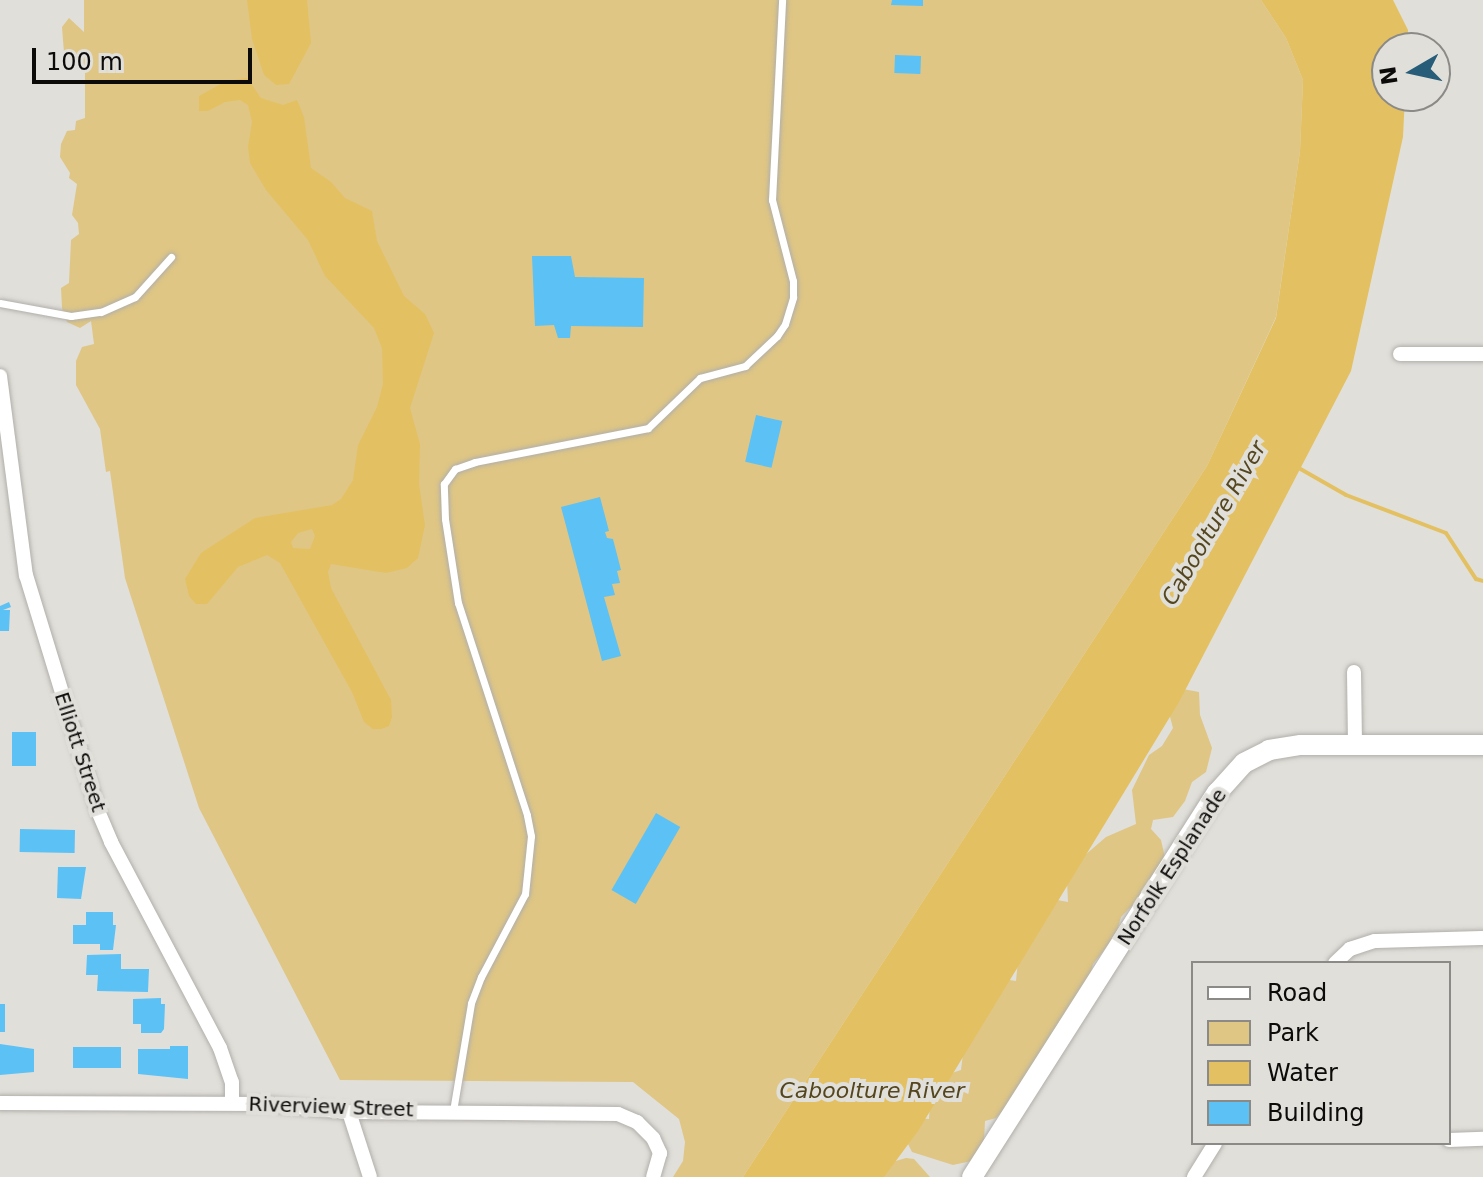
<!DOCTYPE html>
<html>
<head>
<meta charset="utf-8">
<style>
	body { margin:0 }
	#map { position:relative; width:1483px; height:1177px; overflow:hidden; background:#e1dfda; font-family:"DejaVu Sans",sans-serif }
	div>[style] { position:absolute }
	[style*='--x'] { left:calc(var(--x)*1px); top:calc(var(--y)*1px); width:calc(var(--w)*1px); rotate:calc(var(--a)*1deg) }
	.green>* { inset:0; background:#dfc684 }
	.water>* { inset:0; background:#e3c162 }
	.stream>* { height:4px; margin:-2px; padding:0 2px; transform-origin:2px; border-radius:2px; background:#e3c162 }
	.building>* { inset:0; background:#5cc1f5; transform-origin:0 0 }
	.roads { filter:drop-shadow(0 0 2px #b1afaa) drop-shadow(0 0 2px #b1afaa) }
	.lane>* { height:7px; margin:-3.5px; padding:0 3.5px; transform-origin:3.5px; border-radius:3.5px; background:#fff }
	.street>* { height:14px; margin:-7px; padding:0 7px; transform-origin:7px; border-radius:7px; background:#fff }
	.secondary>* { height:20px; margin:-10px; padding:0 10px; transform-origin:10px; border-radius:10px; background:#fff }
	span { translate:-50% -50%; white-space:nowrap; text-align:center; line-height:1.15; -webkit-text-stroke:8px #e1dfda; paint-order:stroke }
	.street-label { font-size:20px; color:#0c0b0a }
	.water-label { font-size:22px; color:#54461e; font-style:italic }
	.legend { position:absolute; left:1191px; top:961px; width:260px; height:184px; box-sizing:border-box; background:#e1dfda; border:2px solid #8c8a87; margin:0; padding:10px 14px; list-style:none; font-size:24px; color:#0c0b0a }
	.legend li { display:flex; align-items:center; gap:16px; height:40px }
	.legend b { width:40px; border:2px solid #8c8a87 }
	.north { position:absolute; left:1371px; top:32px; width:80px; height:80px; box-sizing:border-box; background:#e1dfda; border:2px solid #8c8a87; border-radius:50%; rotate:261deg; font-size:22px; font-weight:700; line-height:32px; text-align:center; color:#0c0b0a }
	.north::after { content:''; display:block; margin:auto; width:28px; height:36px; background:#275d78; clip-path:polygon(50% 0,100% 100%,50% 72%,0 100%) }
	.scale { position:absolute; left:32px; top:48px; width:220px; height:36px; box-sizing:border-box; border:4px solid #0c0b0a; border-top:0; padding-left:10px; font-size:24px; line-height:28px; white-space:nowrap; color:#0c0b0a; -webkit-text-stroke:6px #e1dfda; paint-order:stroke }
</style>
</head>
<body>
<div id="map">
	<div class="green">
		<div style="clip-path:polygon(84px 0,1261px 0,1286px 38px,1303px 80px,1300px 151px,1276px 317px,1207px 466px,743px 1177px,673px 1177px,683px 1161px,685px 1142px,679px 1119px,633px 1082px,340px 1080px,199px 808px,125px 578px,110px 471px,106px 472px,100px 429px,76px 385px,76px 361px,82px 347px,94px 344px,91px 321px,80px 328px,67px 322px,62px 308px,61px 288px,69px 283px,71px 240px,79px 234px,78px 223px,72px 215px,77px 184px,69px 178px,70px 173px,60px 157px,61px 144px,67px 131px,75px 130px,76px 121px,85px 118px,85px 69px,64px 53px,62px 27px,69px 18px,84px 32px)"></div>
		<div style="clip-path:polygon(1177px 688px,1199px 692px,1200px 715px,1212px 748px,1206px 772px,1192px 782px,1185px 801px,1173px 817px,1153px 820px,1151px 829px,1161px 840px,1166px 862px,1154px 883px,1121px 917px,1116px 935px,1093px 964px,1088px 985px,1020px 1092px,996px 1118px,985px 1121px,984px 1141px,976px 1160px,953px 1165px,912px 1152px,903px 1134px,911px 1118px,929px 1119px,930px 1102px,945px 1095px,941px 1088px,949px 1074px,961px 1070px,964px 1045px,996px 978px,1016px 981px,1018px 961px,1052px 899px,1068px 902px,1067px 881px,1077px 862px,1106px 837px,1136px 824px,1132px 790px,1149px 755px,1162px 746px,1173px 728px,1165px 698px)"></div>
		<div style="clip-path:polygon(906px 1158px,914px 1159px,930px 1177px,878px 1177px,889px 1163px)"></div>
	</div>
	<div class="water">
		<div style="clip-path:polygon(247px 0,307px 0,311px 43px,289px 84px,276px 85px,264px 75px,252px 39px)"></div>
		<div style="clip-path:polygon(1261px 0,1393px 0,1408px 30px,1407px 48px,1387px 48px,1387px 96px,1405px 96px,1403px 137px,1351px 371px,1179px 702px,918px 1131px,884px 1177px,743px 1177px,1207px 466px,1276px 318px,1300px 151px,1303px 80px,1286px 38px)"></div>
		<div style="clip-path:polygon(evenodd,247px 78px,261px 98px,283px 105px,297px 100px,304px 117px,311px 168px,331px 182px,345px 198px,372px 211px,377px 241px,404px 296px,425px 314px,434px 333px,410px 408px,420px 444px,419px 484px,425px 525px,418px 558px,407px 568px,386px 573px,331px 564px,328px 572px,331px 588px,391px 700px,392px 717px,389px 726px,381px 729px,373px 729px,364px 722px,352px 692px,280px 563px,267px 555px,238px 567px,207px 604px,196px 604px,189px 596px,185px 579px,201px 553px,255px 518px,332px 505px,341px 499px,353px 480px,358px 445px,377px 407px,383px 384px,382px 348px,374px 328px,325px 276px,308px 240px,266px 190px,250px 163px,248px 147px,252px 122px,248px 105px,240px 100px,225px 102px,208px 111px,199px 111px,199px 96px,226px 81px,247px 78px,312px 529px,315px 536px,310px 549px,293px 548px,291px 542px,298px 533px,312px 529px)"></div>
	</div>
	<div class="stream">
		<div style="--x:1297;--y:467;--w:56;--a:29.7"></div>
		<div style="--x:1346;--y:495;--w:107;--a:20.8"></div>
		<div style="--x:1446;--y:533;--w:55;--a:56.9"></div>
		<div style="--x:1476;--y:579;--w:7;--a:16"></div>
	</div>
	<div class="building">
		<div style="clip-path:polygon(892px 0,923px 0,923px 6px,891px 5px)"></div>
		<div style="left:895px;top:55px;width:26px;height:18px;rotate:2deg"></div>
		<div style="clip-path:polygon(532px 256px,571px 256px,575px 277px,644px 278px,643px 327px,571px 326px,570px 338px,558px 338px,554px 325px,535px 326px)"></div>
		<div style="left:756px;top:415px;width:27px;height:48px;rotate:13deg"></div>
		<div style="clip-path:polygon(600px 497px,609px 531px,605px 532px,607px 538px,613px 539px,621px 570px,617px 571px,620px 583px,612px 584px,615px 595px,604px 597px,621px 656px,602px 661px,561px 507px)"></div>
		<div style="clip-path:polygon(9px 602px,11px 607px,3px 610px,10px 610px,9px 631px,0 631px,0 606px)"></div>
		<div style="left:12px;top:732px;width:24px;height:34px"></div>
		<div style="left:656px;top:813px;width:28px;height:89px;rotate:30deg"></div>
		<div style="left:20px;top:829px;width:55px;height:23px;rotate:1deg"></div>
		<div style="clip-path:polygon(58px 867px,86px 867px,81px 899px,57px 898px)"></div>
		<div style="clip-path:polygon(86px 912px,113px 912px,113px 925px,116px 925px,113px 950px,100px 950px,100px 944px,73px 944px,73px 925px,86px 925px)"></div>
		<div style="clip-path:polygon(121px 954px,121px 969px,149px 969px,148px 992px,97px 991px,98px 975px,86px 975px,87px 955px)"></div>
		<div style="clip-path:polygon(161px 998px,161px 1004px,165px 1004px,164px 1029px,161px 1033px,141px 1033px,141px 1024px,133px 1024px,133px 999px)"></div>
		<div style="left:0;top:1004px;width:5px;height:28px"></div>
		<div style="clip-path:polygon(0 1044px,34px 1049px,34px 1072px,0 1075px)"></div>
		<div style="clip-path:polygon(170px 1046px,188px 1046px,188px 1079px,138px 1074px,138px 1049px,170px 1049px)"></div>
		<div style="left:73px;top:1047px;width:48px;height:21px"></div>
	</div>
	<div class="roads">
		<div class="lane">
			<div style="--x:0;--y:303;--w:72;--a:10.4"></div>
			<div style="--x:71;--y:316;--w:30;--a:-8"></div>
			<div style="--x:101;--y:312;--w:37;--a:-24"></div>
			<div style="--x:135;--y:297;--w:54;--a:-48"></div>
			<div style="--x:453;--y:1111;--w:109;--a:-80.5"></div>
			<div style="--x:471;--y:1003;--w:28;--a:-69"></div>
			<div style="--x:481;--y:977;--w:94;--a:-62.1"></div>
			<div style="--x:525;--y:894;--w:58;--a:-84.1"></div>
			<div style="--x:531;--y:836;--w:21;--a:-101"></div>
			<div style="--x:527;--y:815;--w:223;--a:-108"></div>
			<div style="--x:458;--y:603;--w:85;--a:-98.8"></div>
			<div style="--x:445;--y:519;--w:35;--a:-92"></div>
			<div style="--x:444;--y:484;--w:19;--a:-54"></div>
			<div style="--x:455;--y:469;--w:21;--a:-19"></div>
			<div style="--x:475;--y:462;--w:176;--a:-11.1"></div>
			<div style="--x:648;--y:428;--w:72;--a:-43.9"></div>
			<div style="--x:700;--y:378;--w:47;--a:-14.9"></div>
			<div style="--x:745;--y:366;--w:44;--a:-43.2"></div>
			<div style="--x:777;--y:336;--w:14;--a:-56"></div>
			<div style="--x:785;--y:324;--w:28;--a:-73"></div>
			<div style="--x:793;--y:297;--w:16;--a:-90"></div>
			<div style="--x:793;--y:281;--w:84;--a:-104.5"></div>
			<div style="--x:772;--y:200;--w:200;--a:-87.1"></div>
		</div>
		<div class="street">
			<div style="--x:1400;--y:354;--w:83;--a:0"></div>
			<div style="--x:0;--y:376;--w:201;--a:82.6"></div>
			<div style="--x:26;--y:575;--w:247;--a:73"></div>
			<div style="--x:98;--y:811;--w:34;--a:67"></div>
			<div style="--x:111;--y:842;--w:233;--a:62.1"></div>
			<div style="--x:220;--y:1048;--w:36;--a:71"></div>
			<div style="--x:232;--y:1082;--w:21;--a:90"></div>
			<div style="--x:1354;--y:672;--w:72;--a:89.2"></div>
			<div style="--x:1335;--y:963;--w:21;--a:-43"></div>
			<div style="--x:1350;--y:949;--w:26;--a:-18"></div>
			<div style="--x:1375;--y:941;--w:108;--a:-1.6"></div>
			<div style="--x:0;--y:1103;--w:266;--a:0.2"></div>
			<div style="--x:266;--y:1104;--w:83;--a:5.5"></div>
			<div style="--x:349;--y:1112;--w:269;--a:0.4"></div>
			<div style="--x:618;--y:1114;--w:21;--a:23"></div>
			<div style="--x:637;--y:1122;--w:23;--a:45"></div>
			<div style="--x:653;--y:1138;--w:17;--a:65"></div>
			<div style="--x:660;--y:1153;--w:25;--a:106"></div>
			<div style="--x:349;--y:1112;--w:68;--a:72.1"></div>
			<div style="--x:1449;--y:1140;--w:34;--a:-2"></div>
			<div style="--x:1194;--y:1177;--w:40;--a:-58"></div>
		</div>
		<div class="secondary">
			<div style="--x:972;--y:1177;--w:456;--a:-57.5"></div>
			<div style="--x:1217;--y:793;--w:40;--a:-48"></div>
			<div style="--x:1244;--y:763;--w:28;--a:-27"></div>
			<div style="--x:1269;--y:750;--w:32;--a:-9"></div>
			<div style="--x:1301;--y:745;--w:182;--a:0"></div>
		</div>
	</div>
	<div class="street-label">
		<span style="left:80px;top:752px;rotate:72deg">Elliott Street</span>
		<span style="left:1172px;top:867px;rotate:-57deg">Norfolk Esplanade</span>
		<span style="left:331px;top:1107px;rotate:2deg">Riverview Street</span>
	</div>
	<div class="water-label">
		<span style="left:1214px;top:523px;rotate:-60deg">Caboolture River</span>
		<span style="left:872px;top:1091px">Caboolture River</span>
	</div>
	<ul class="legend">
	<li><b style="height:10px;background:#fff"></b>Road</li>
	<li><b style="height:22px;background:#dfc684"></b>Park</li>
	<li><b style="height:22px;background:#e3c162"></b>Water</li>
	<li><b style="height:22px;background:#5cc1f5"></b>Building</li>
	</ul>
	<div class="north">N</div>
	<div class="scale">100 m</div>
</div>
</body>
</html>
